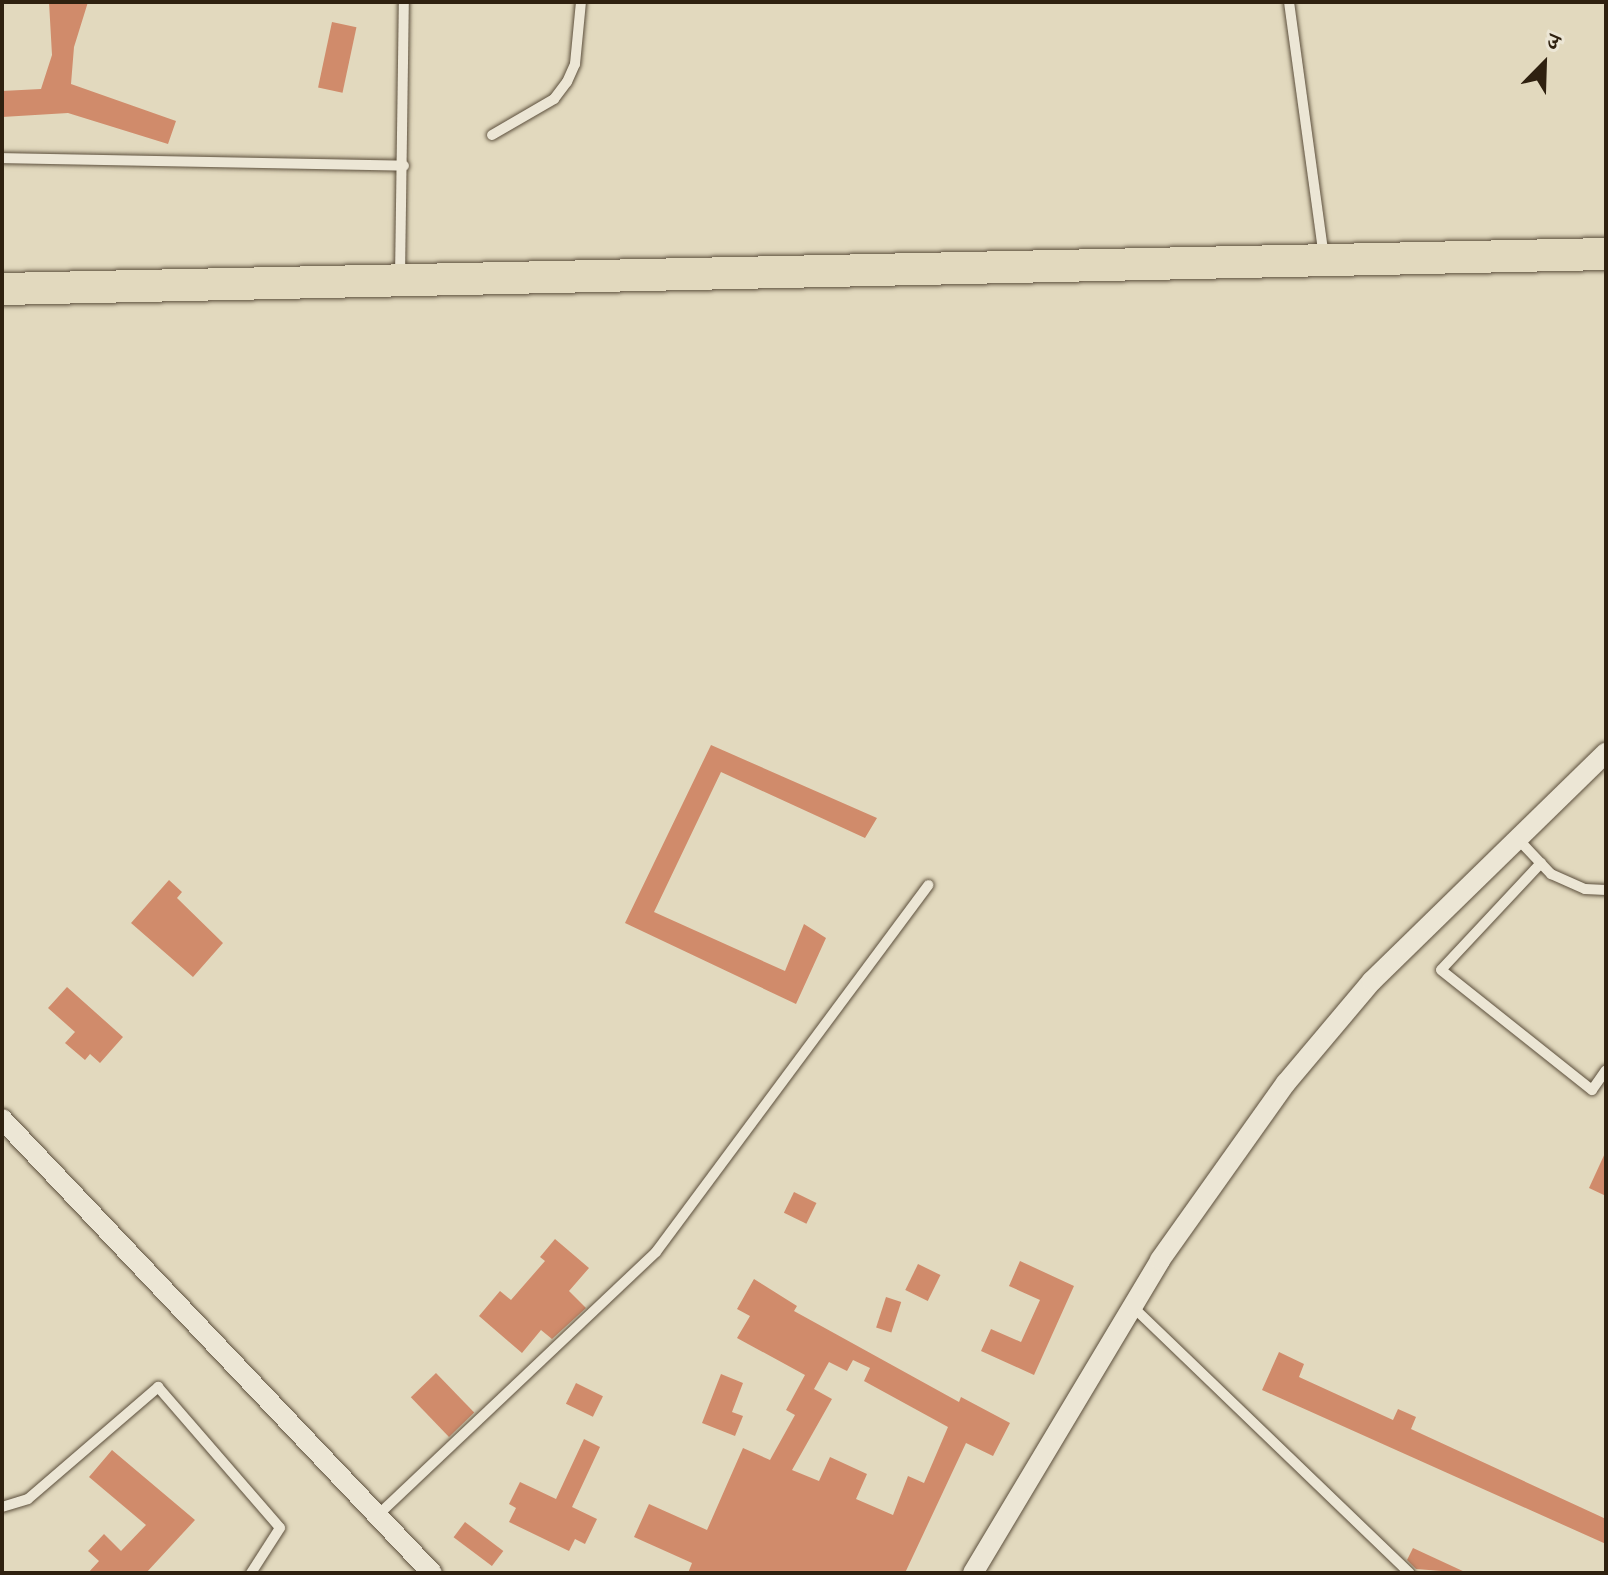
<!DOCTYPE html>
<html>
<head>
<meta charset="utf-8">
<style>
	body { margin:0 }
	#map { position:relative; width:1608px; height:1575px; overflow:hidden; background:#e2d9be; font-family:"IM FELL Double Pica","Noto Serif Devanagari",serif }
	div>[style] { position:absolute }
	[style*='--x'] { left:calc(var(--x)*1px); top:calc(var(--y)*1px); width:calc(var(--w)*1px); rotate:calc(var(--a)*1deg) }
	.building>* { inset:0; background:#d08b6b; transform-origin:0 0 }
	.roads { filter:drop-shadow(0 0 2px #5c4f3c) drop-shadow(0 0 2px #5c4f3c) }
	.service>* { height:10px; margin:-5px; padding:0 5px; transform-origin:5px; border-radius:5px; background:#ece6d5 }
	.minor>* { height:20px; margin:-10px; padding:0 10px; transform-origin:10px; border-radius:10px; background:#ece6d5 }
	.primary>* { height:32px; margin:-16px; padding:0 16px; transform-origin:16px; border-radius:16px; background:#e2d9be }
	span { translate:-50% -50%; white-space:nowrap; text-align:center; line-height:1.15; -webkit-text-stroke:8px #ece6d5; paint-order:stroke }
	.frame { position:absolute; inset:0; border:4px solid #2f2110; pointer-events:none }
	.north { position:absolute; left:1504px; top:24px; width:80px; height:80px; -webkit-text-stroke:6px #ece6d5; paint-order:stroke; rotate:23deg; font-size:22px; font-weight:700; line-height:32px; text-align:center; color:#2f2110 }
	.north::after { content:''; display:block; margin:auto; width:28px; height:36px; background:#2f2110; clip-path:polygon(50% 0,100% 100%,50% 72%,0 100%) }
</style>
</head>
<body>
<div id="map">
	<div class="building">
		<div style="clip-path:polygon(49px 2px,88px 2px,74px 47px,71px 84px,176px 121px,168px 144px,68px 113px,2px 117px,2px 91px,41px 89px,52px 55px)"></div>
		<div style="left:332px;top:22px;width:25px;height:67px;rotate:12deg"></div>
		<div style="clip-path:polygon(711px 745px,877px 818px,865px 838px,721px 772px,654px 912px,785px 971px,804px 924px,826px 938px,796px 1004px,625px 923px)"></div>
		<div style="clip-path:polygon(169px 880px,182px 892px,177px 898px,223px 943px,193px 977px,131px 923px)"></div>
		<div style="clip-path:polygon(67px 987px,123px 1037px,100px 1063px,90px 1054px,85px 1060px,65px 1043px,75px 1032px,48px 1008px)"></div>
		<div style="clip-path:polygon(1606px 1151px,1606px 1196px,1589px 1188px)"></div>
		<div style="left:794px;top:1192px;width:25px;height:23px;rotate:26deg"></div>
		<div style="clip-path:polygon(555px 1239px,589px 1268px,569px 1291px,586px 1308px,552px 1339px,541px 1330px,522px 1353px,479px 1316px,500px 1291px,511px 1300px,545px 1261px,540px 1257px)"></div>
		<div style="clip-path:polygon(1020px 1261px,1074px 1286px,1034px 1375px,981px 1351px,991px 1329px,1021px 1342px,1040px 1300px,1009px 1286px)"></div>
		<div style="left:918px;top:1264px;width:25px;height:29px;rotate:26deg"></div>
		<div style="clip-path:polygon(evenodd,754px 1279px,797px 1306px,794px 1311px,959px 1402px,961px 1397px,1010px 1423px,993px 1456px,966px 1443px,905px 1573px,688px 1573px,692px 1563px,634px 1537px,649px 1504px,707px 1530px,743px 1448px,770px 1460px,795px 1415px,786px 1410px,805px 1375px,737px 1338px,750px 1316px,737px 1309px,754px 1279px,853px 1360px,870px 1368px,864px 1381px,948px 1427px,924px 1483px,908px 1476px,893px 1515px,856px 1499px,867px 1474px,830px 1457px,819px 1481px,792px 1470px,832px 1399px,814px 1389px,829px 1362px,847px 1371px,853px 1360px)"></div>
		<div style="left:886px;top:1297px;width:16px;height:32px;rotate:18deg"></div>
		<div style="clip-path:polygon(1279px 1352px,1304px 1364px,1299px 1377px,1393px 1420px,1398px 1409px,1416px 1417px,1411px 1429px,1606px 1519px,1606px 1544px,1262px 1390px)"></div>
		<div style="left:436px;top:1373px;width:55px;height:35px;rotate:46deg"></div>
		<div style="clip-path:polygon(721px 1374px,743px 1383px,732px 1412px,743px 1416px,735px 1436px,702px 1423px)"></div>
		<div style="left:576px;top:1383px;width:30px;height:23px;rotate:26deg"></div>
		<div style="clip-path:polygon(584px 1439px,600px 1447px,572px 1507px,597px 1519px,585px 1544px,575px 1539px,569px 1551px,509px 1522px,516px 1508px,509px 1504px,520px 1482px,556px 1499px)"></div>
		<div style="clip-path:polygon(112px 1450px,195px 1520px,146px 1573px,88px 1573px,99px 1561px,88px 1551px,104px 1534px,121px 1551px,146px 1525px,89px 1477px)"></div>
		<div style="left:465px;top:1522px;width:48px;height:19px;rotate:37deg"></div>
		<div style="clip-path:polygon(1413px 1548px,1467px 1573px,1416px 1569px,1407px 1560px)"></div>
	</div>
	<div class="roads">
		<div class="service">
			<div style="--x:1289;--y:2;--w:258;--a:82.2"></div>
			<div style="--x:492;--y:135;--w:72;--a:-30.1"></div>
			<div style="--x:554;--y:99;--w:21;--a:-53"></div>
			<div style="--x:567;--y:82;--w:20;--a:-66"></div>
			<div style="--x:575;--y:64;--w:62;--a:-84.5"></div>
			<div style="--x:2;--y:158;--w:402;--a:1.1"></div>
			<div style="--x:400;--y:277;--w:275;--a:-89.2"></div>
			<div style="--x:1517;--y:838;--w:50;--a:46.6"></div>
			<div style="--x:1551;--y:874;--w:37;--a:24"></div>
			<div style="--x:1585;--y:889;--w:21;--a:3"></div>
			<div style="--x:1541;--y:863;--w:146;--a:133.1"></div>
			<div style="--x:1441;--y:970;--w:193;--a:38.5"></div>
			<div style="--x:1592;--y:1090;--w:24;--a:-55"></div>
			<div style="--x:1132;--y:1306;--w:385;--a:43.9"></div>
			<div style="--x:2;--y:1507;--w:27;--a:-17"></div>
			<div style="--x:28;--y:1499;--w:172;--a:-40.7"></div>
			<div style="--x:158;--y:1387;--w:186;--a:49.1"></div>
			<div style="--x:280;--y:1528;--w:54;--a:122.8"></div>
			<div style="--x:377;--y:1516;--w:384;--a:-43.4"></div>
			<div style="--x:656;--y:1252;--w:457;--a:-53.4"></div>
		</div>
		<div class="minor">
			<div style="--x:2;--y:1119;--w:625;--a:46.56"></div>
			<div style="--x:973;--y:1573;--w:365;--a:-59.1"></div>
			<div style="--x:1160;--y:1260;--w:217;--a:-54.6"></div>
			<div style="--x:1286;--y:1083;--w:133;--a:-49.9"></div>
			<div style="--x:1372;--y:981;--w:327;--a:-44.3"></div>
		</div>
		<div class="primary">
			<div style="--x:2;--y:289;--w:1604;--a:-1.25"></div>
		</div>
	</div>
	<div class="frame"></div>
	<div class="north">उ</div>
</div>
</body>
</html>
